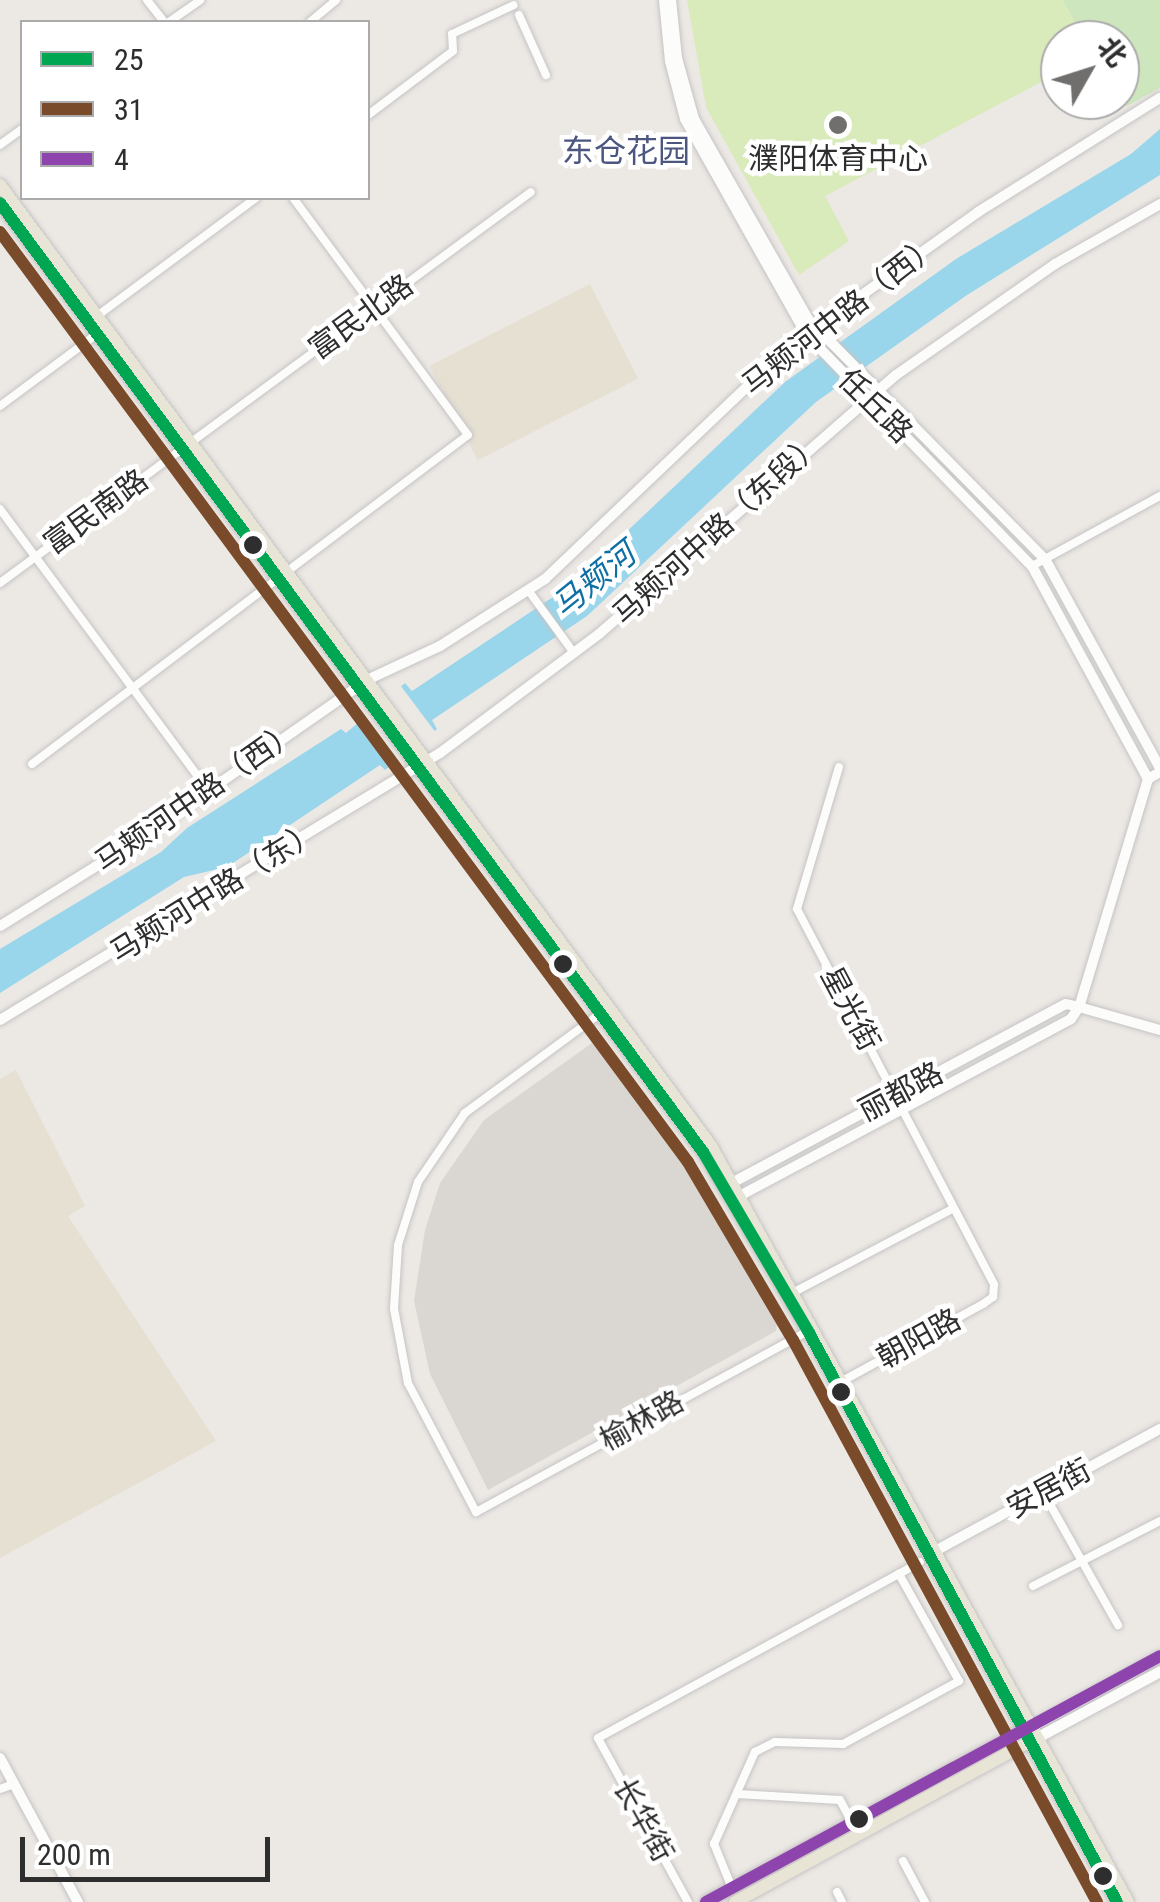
<!DOCTYPE html>
<html>
<head>
<meta charset="utf-8">
<style>
	body { margin:0 }
	#map { position:relative; width:1160px; height:1902px; overflow:hidden; background:#ece8e4; font-family:"Roboto Condensed","Noto Sans SC",sans-serif }
	div>[style] { position:absolute }
	[style*='--x'] { left:calc(var(--x)*1px); top:calc(var(--y)*1px); width:calc(var(--w)*1px); rotate:calc(var(--a)*1deg) }
	.education>* { inset:0; background:#e6e0d3; transform-origin:0 0 }
	.green>* { inset:0; background:#cee6be }
	.pitch>* { inset:0; background:#d9eabb }
	.plaza>* { inset:0; background:#dad6d2 }
	.water>* { inset:0; background:#99d6ec }
	.pier>* { inset:0; background:#ece8e4; transform-origin:0 0 }
	.roads { filter:drop-shadow(0 0 2px #c5c4c5) drop-shadow(0 0 2px #c5c4c5) }
	.minor>* { height:8px; margin:-4px; padding:0 4px; transform-origin:4px; border-radius:4px; background:#fcfcfb }
	.tertiary>* { height:10px; margin:-5px; padding:0 5px; transform-origin:5px; border-radius:5px; background:#fcfcfb }
	.secondary>* { height:11px; margin:-5.5px; padding:0 5.5px; transform-origin:5.5px; border-radius:5.5px; background:#fcfcfb }
	.primary>* { height:12px; margin:-6px; padding:0 6px; transform-origin:6px; border-radius:6px; background:#e8e4d6 }
	.bus-1>* { height:12px; margin:-6px; padding:0 6px; transform-origin:6px; border-radius:6px; background:#00a651 }
	.bus-2>* { height:12px; margin:-6px; padding:0 6px; transform-origin:6px; border-radius:6px; background:#7a4b2a }
	.bus-3>* { height:12px; margin:-6px; padding:0 6px; transform-origin:6px; border-radius:6px; background:#8e44ad }
	.dots>* { width:28px; height:28px; translate:-50% -50%; box-sizing:border-box; border:5px solid #fff; border-radius:50% }
	span { translate:-50% -50%; white-space:nowrap; text-align:center; line-height:1.15; -webkit-text-stroke:9px #fff; paint-order:stroke }
	.poi-label { font-size:30px; color:#2e2e2e }
	.street-label { font-size:30px; color:#2e2e2e }
	.neighbourhood-label { font-size:32px; color:#4d5680 }
	.water-label { font-size:32px; color:#0d6fa3; font-style:italic }
	.legend { position:absolute; left:20px; top:20px; width:350px; height:180px; box-sizing:border-box; background:#fff; border:2px solid #ababab; margin:0; padding:12px 18px; list-style:none; font-size:30px; color:#2e2e2e }
	.legend li { display:flex; align-items:center; gap:20px; height:50px }
	.legend b { width:50px; border:2px solid #ababab }
	.north { position:absolute; left:1040px; top:20px; width:100px; height:100px; box-sizing:border-box; background:#fff; border:2px solid #ababab; border-radius:50%; rotate:51deg; font-size:28px; font-weight:700; line-height:40px; text-align:center; color:#2e2e2e }
	.north::after { content:''; display:block; margin:auto; width:35px; height:45px; background:#706f6e; clip-path:polygon(50% 0,100% 100%,50% 72%,0 100%) }
	.scale { position:absolute; left:20px; top:1837px; width:250px; height:45px; box-sizing:border-box; border:5px solid #2e2e2e; border-top:0; padding-left:12px; font-size:30px; line-height:35px; white-space:nowrap; color:#2e2e2e; -webkit-text-stroke:8px #fff; paint-order:stroke }
</style>
</head>
<body>
<div id="map">
	<div class="education">
		<div style="left:590px;top:284px;width:106px;height:180px;rotate:63deg"></div>
		<div style="clip-path:polygon(16px 1070px,85px 1206px,68px 1216px,216px 1441px,0 1558px,0 1079px)"></div>
	</div>
	<div class="green">
		<div style="clip-path:polygon(1062px 0,1160px 0,1160px 88px,1127px 106px,1120px 95px,1120px 40px,1086px 40px)"></div>
	</div>
	<div class="pitch">
		<div style="clip-path:polygon(687px 0,1062px 0,1086px 40px,1060px 40px,1060px 72px,825px 196px,849px 241px,799px 275px,706px 107px)"></div>
	</div>
	<div class="plaza">
		<div style="clip-path:polygon(592px 1043px,608px 1054px,697px 1173px,778px 1315px,776px 1331px,488px 1490px,430px 1374px,414px 1301px,425px 1230px,440px 1183px,484px 1120px)"></div>
	</div>
	<div class="water">
		<div style="clip-path:polygon(1160px 129px,1160px 175px,967px 295px,816px 402px,587px 616px,432px 720px,437px 729px,385px 770px,380px 765px,227px 867px,184px 877px,0 993px,0 949px,161px 852px,187px 828px,341px 729px,346px 733px,405px 683px,412px 691px,568px 587px,785px 382px,956px 259px,1131px 154px)"></div>
	</div>
	<div class="pier">
		<div style="left:400px;top:685px;width:61px;height:54px;rotate:53deg"></div>
	</div>
	<div class="roads">
		<div class="minor">
			<div style="--x:147;--y:0;--w:28;--a:52"></div>
			<div style="--x:519;--y:15;--w:66;--a:65.8"></div>
			<div style="--x:169;--y:22;--w:38;--a:-35"></div>
			<div style="--x:310;--y:22;--w:34;--a:-40"></div>
			<div style="--x:368;--y:115;--w:106;--a:-37"></div>
			<div style="--x:453;--y:51;--w:17;--a:-93"></div>
			<div style="--x:452;--y:34;--w:68;--a:-25.1"></div>
			<div style="--x:0;--y:145;--w:27;--a:-36"></div>
			<div style="--x:97;--y:316;--w:198;--a:-36.6"></div>
			<div style="--x:0;--y:406;--w:121;--a:-36.6"></div>
			<div style="--x:0;--y:509;--w:348;--a:53.5"></div>
			<div style="--x:1032;--y:566;--w:146;--a:-28.7"></div>
			<div style="--x:0;--y:583;--w:659;--a:-36.37"></div>
			<div style="--x:528;--y:590;--w:78;--a:53.9"></div>
			<div style="--x:32;--y:764;--w:546;--a:-37.04"></div>
			<div style="--x:468;--y:435;--w:295;--a:-126.4"></div>
			<div style="--x:839;--y:767;--w:148;--a:106.5"></div>
			<div style="--x:797;--y:909;--w:424;--a:62.3"></div>
			<div style="--x:994;--y:1285;--w:12;--a:95"></div>
			<div style="--x:993;--y:1297;--w:12;--a:145"></div>
			<div style="--x:983;--y:1304;--w:158;--a:151.3"></div>
			<div style="--x:601;--y:1013;--w:169;--a:143.7"></div>
			<div style="--x:465;--y:1113;--w:83;--a:124.3"></div>
			<div style="--x:418;--y:1182;--w:66;--a:107.6"></div>
			<div style="--x:398;--y:1245;--w:64;--a:93.6"></div>
			<div style="--x:394;--y:1309;--w:75;--a:79.3"></div>
			<div style="--x:408;--y:1383;--w:146;--a:62.2"></div>
			<div style="--x:476;--y:1512;--w:378;--a:-28.6"></div>
			<div style="--x:796;--y:1291;--w:178;--a:-27.7"></div>
			<div style="--x:1043;--y:1492;--w:153;--a:60.6"></div>
			<div style="--x:1033;--y:1586;--w:143;--a:-27.1"></div>
			<div style="--x:0;--y:1789;--w:15;--a:-20"></div>
			<div style="--x:737;--y:1794;--w:103;--a:3.3"></div>
			<div style="--x:840;--y:1800;--w:27;--a:62"></div>
			<div style="--x:903;--y:1861;--w:47;--a:61.8"></div>
			<div style="--x:732;--y:1888;--w:48;--a:-112.2"></div>
			<div style="--x:714;--y:1844;--w:101;--a:-66"></div>
			<div style="--x:755;--y:1752;--w:22;--a:-27"></div>
			<div style="--x:775;--y:1742;--w:68;--a:1.7"></div>
			<div style="--x:843;--y:1744;--w:132;--a:-28.5"></div>
			<div style="--x:959;--y:1681;--w:123;--a:-119.3"></div>
			<div style="--x:899;--y:1574;--w:24;--a:-30"></div>
			<div style="--x:837;--y:1892;--w:11;--a:63"></div>
			<div style="--x:688;--y:1902;--w:187;--a:-118.8"></div>
			<div style="--x:598;--y:1738;--w:343;--a:-28.6"></div>
		</div>
		<div class="tertiary">
			<div style="--x:664;--y:0;--w:61;--a:84.4"></div>
			<div style="--x:670;--y:61;--w:60;--a:75.5"></div>
			<div style="--x:685;--y:119;--w:247;--a:60.6"></div>
			<div style="--x:806;--y:334;--w:324;--a:45.8"></div>
			<div style="--x:1032;--y:566;--w:243;--a:61.4"></div>
			<div style="--x:671;--y:0;--w:58;--a:84.1"></div>
			<div style="--x:677;--y:58;--w:63;--a:74.4"></div>
			<div style="--x:694;--y:119;--w:230;--a:60.3"></div>
			<div style="--x:808;--y:319;--w:337;--a:45.4"></div>
			<div style="--x:1045;--y:559;--w:239;--a:61.2"></div>
			<div style="--x:1160;--y:772;--w:14;--a:150"></div>
			<div style="--x:1148;--y:779;--w:238;--a:106.8"></div>
			<div style="--x:1079;--y:1007;--w:84;--a:15.9"></div>
			<div style="--x:0;--y:926;--w:163;--a:-31.9"></div>
			<div style="--x:138;--y:840;--w:282;--a:-34.9"></div>
			<div style="--x:369;--y:679;--w:78;--a:-24.9"></div>
			<div style="--x:440;--y:646;--w:125;--a:-32.5"></div>
			<div style="--x:545;--y:579;--w:337;--a:-43.6"></div>
			<div style="--x:789;--y:347;--w:232;--a:-35.5"></div>
			<div style="--x:978;--y:212;--w:215;--a:-32.1"></div>
			<div style="--x:0;--y:1020;--w:515;--a:-31.25"></div>
			<div style="--x:440;--y:753;--w:199;--a:-36.8"></div>
			<div style="--x:599;--y:634;--w:394;--a:-41.1"></div>
			<div style="--x:896;--y:375;--w:194;--a:-34.9"></div>
			<div style="--x:1055;--y:264;--w:121;--a:-29.7"></div>
			<div style="--x:728;--y:1185;--w:383;--a:-28.2"></div>
			<div style="--x:1066;--y:1004;--w:13;--a:13"></div>
			<div style="--x:1079;--y:1007;--w:14;--a:124"></div>
			<div style="--x:1071;--y:1019;--w:382;--a:151.9"></div>
			<div style="--x:937;--y:1550;--w:254;--a:-28.5"></div>
			<div style="--x:0;--y:1758;--w:164;--a:61.6"></div>
		</div>
		<div class="secondary">
			<div style="--x:1024;--y:1730;--w:155;--a:-28.6"></div>
			<div style="--x:1032;--y:1740;--w:145;--a:-28.3"></div>
		</div>
		<div class="primary">
			<div style="--x:0;--y:185;--w:1195;--a:53.5"></div>
			<div style="--x:711;--y:1146;--w:863;--a:61.12"></div>
			<div style="--x:0;--y:203;--w:1181;--a:53.47"></div>
			<div style="--x:703;--y:1152;--w:208;--a:59.6"></div>
			<div style="--x:808;--y:1331;--w:649;--a:61.58"></div>
			<div style="--x:706;--y:1902;--w:362;--a:-28.4"></div>
			<div style="--x:735;--y:1902;--w:336;--a:-28.6"></div>
		</div>
	</div>
	<div class="bus-1">
		<div style="--x:0;--y:203;--w:1181;--a:53.47"></div>
		<div style="--x:703;--y:1152;--w:208;--a:59.6"></div>
		<div style="--x:808;--y:1331;--w:649;--a:61.58"></div>
	</div>
	<div class="bus-2">
		<div style="--x:0;--y:232;--w:1157;--a:53.51"></div>
		<div style="--x:688;--y:1162;--w:207;--a:59.5"></div>
		<div style="--x:793;--y:1340;--w:639;--a:61.59"></div>
	</div>
	<div class="bus-3">
		<div style="--x:706;--y:1902;--w:516;--a:-28.45"></div>
	</div>
	<div class="dots">
		<div style="left:838px;top:125px;background:#706f6e"></div>
		<div style="left:253px;top:545px;background:#2e2e2e"></div>
		<div style="left:563px;top:964px;background:#2e2e2e"></div>
		<div style="left:841px;top:1392px;background:#2e2e2e"></div>
		<div style="left:859px;top:1819px;background:#2e2e2e"></div>
		<div style="left:1103px;top:1876px;background:#2e2e2e"></div>
	</div>
	<div class="poi-label">
		<span style="left:838px;top:159px">濮阳体育中心</span>
	</div>
	<div class="street-label">
		<span style="left:841px;top:315px;rotate:-38deg">马颊河中路（西）</span>
		<span style="left:361px;top:317px;rotate:-36deg">富民北路</span>
		<span style="left:875px;top:406px;rotate:45deg">任丘路</span>
		<span style="left:96px;top:512px;rotate:-36deg">富民南路</span>
		<span style="left:718px;top:529px;rotate:-42deg">马颊河中路（东段）</span>
		<span style="left:197px;top:797px;rotate:-35deg">马颊河中路（西）</span>
		<span style="left:215px;top:892px;rotate:-32deg">马颊河中路（东）</span>
		<span style="left:850px;top:1009px;rotate:62deg">星光街</span>
		<span style="left:901px;top:1092px;rotate:-28deg">丽都路</span>
		<span style="left:919px;top:1339px;rotate:-29deg">朝阳路</span>
		<span style="left:642px;top:1421px;rotate:-29deg">榆林路</span>
		<span style="left:1049px;top:1489px;rotate:-28deg">安居街</span>
		<span style="left:643px;top:1820px;rotate:61deg">长华街</span>
	</div>
	<div class="neighbourhood-label">
		<span style="left:626px;top:151px">东仓花园</span>
	</div>
	<div class="water-label">
		<span style="left:594px;top:580px;rotate:-39deg">马颊河</span>
	</div>
	<ul class="legend">
	<li><b style="height:12px;background:#00a651"></b>25</li>
	<li><b style="height:12px;background:#7a4b2a"></b>31</li>
	<li><b style="height:12px;background:#8e44ad"></b>4</li>
	</ul>
	<div class="north">北</div>
	<div class="scale">200 m</div>
</div>
</body>
</html>
